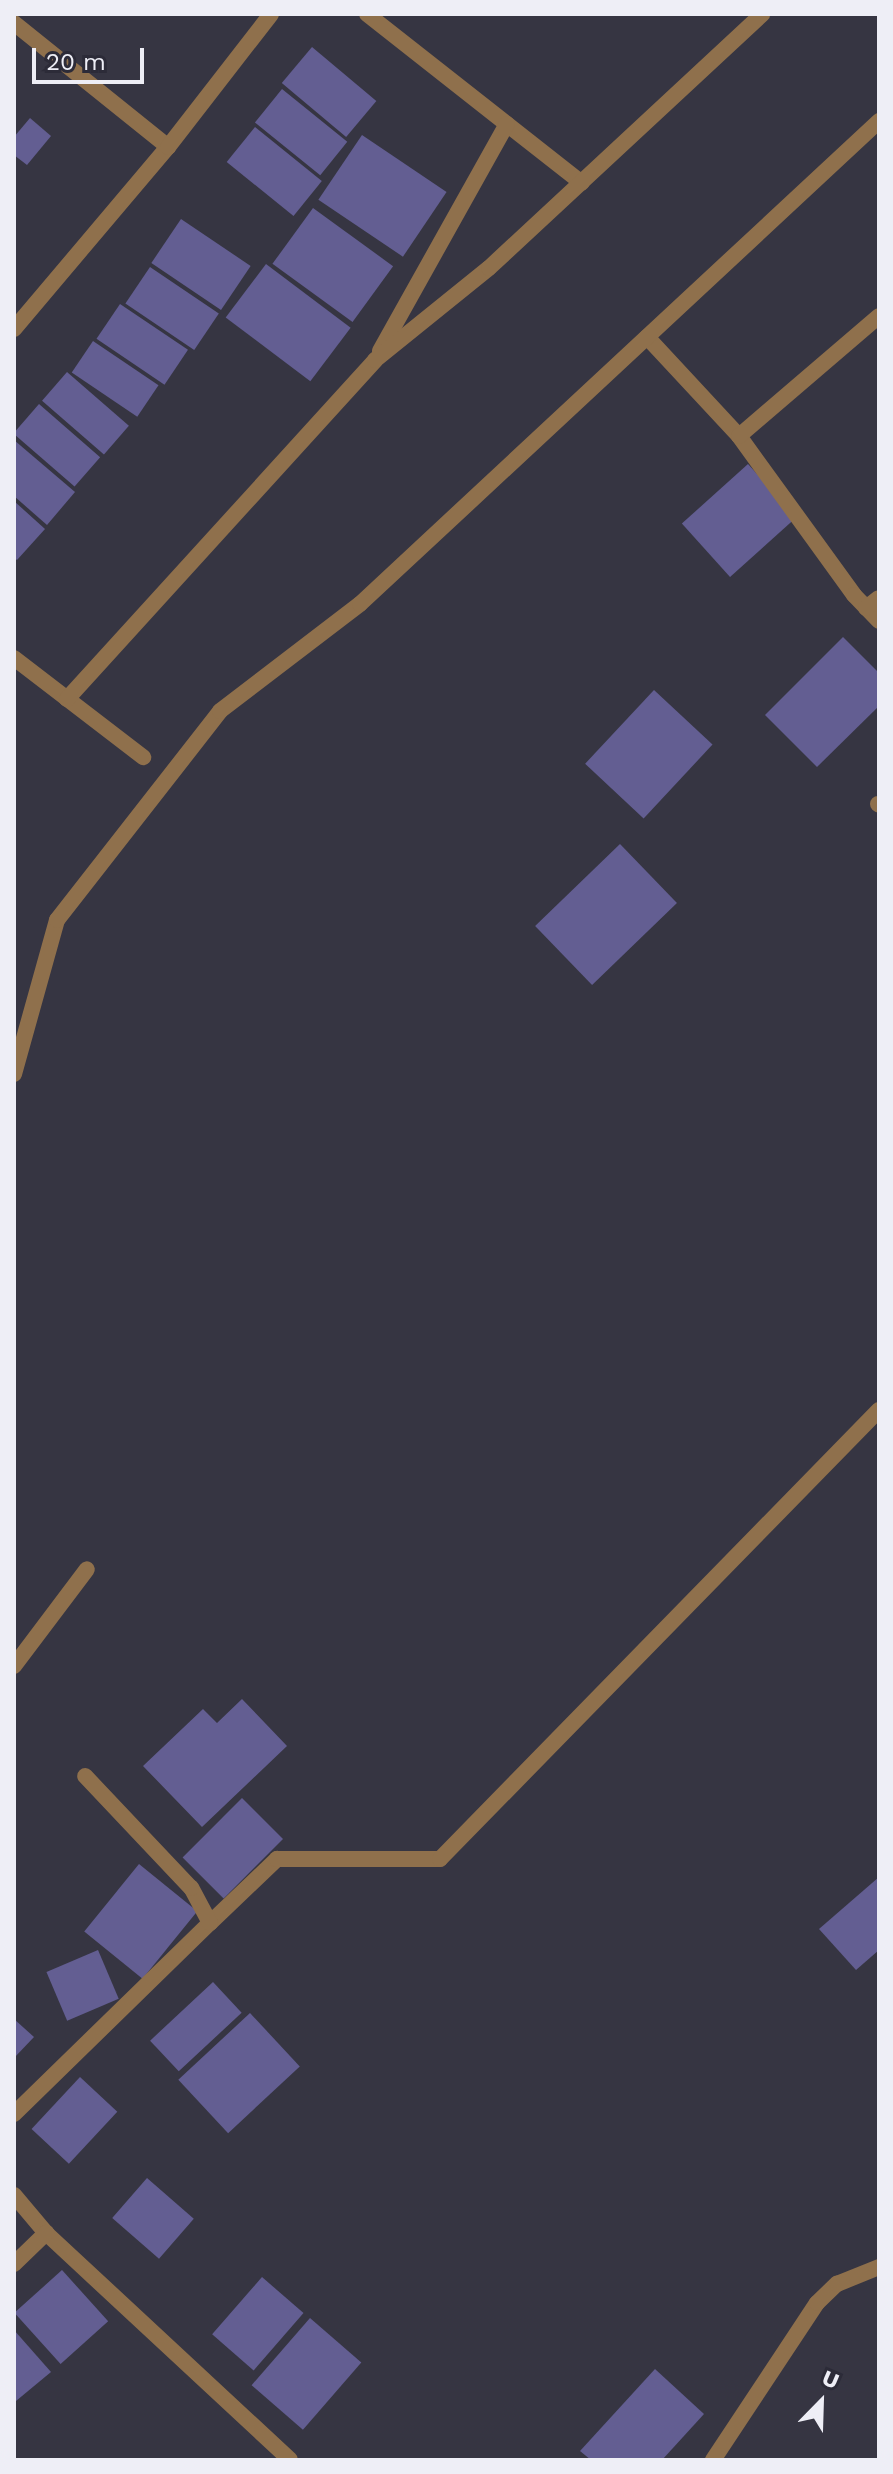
<!DOCTYPE html>
<html>
<head>
<meta charset="utf-8">
<style>
	body { margin:0 }
	#map { position:relative; width:893px; height:2474px; overflow:hidden; background:#363542; font-family:"Work Sans",sans-serif }
	div>[style] { position:absolute }
	[style*='--x'] { left:calc(var(--x)*1px); top:calc(var(--y)*1px); width:calc(var(--w)*1px); rotate:calc(var(--a)*1deg) }
	.building>* { inset:0; background:#635e92; transform-origin:0 0 }
	.minor>* { height:16px; margin:-8px; padding:0 8px; transform-origin:8px; border-radius:8px; background:#8f704c }
	span { translate:-50% -50%; white-space:nowrap; text-align:center; line-height:1.15; -webkit-text-stroke:6px #2c2b38; paint-order:stroke }
	.frame { position:absolute; inset:0; border:16px solid #eeeef6; pointer-events:none }
	.north { position:absolute; left:781px; top:2362px; width:80px; height:80px; -webkit-text-stroke:6px #2c2b38; paint-order:stroke; rotate:23deg; font-size:22px; font-weight:700; line-height:32px; text-align:center; color:#eeeef6 }
	.north::after { content:''; display:block; margin:auto; width:28px; height:36px; background:#eeeef6; clip-path:polygon(50% 0,100% 100%,50% 72%,0 100%) }
	.scale { position:absolute; left:32px; top:48px; width:112px; height:36px; box-sizing:border-box; border:4px solid #eeeef6; border-top:0; padding-left:10px; font-size:24px; line-height:28px; white-space:nowrap; color:#eeeef6; -webkit-text-stroke:6px #2c2b38; paint-order:stroke }
</style>
</head>
<body>
<div id="map">
	<div class="building">
		<div style="left:312px;top:47px;width:84px;height:47px;rotate:40deg"></div>
		<div style="left:282px;top:89px;width:84px;height:43px;rotate:39deg"></div>
		<div style="clip-path:polygon(30px 118px,51px 136px,27px 165px,14px 155px,14px 137px)"></div>
		<div style="left:255px;top:127px;width:86px;height:45px;rotate:39deg"></div>
		<div style="left:362px;top:135px;width:102px;height:78px;rotate:34deg"></div>
		<div style="left:313px;top:208px;width:99px;height:69px;rotate:36deg"></div>
		<div style="left:181px;top:219px;width:84px;height:53px;rotate:34deg"></div>
		<div style="left:266px;top:264px;width:106px;height:67px;rotate:37deg"></div>
		<div style="left:150px;top:267px;width:83px;height:44px;rotate:34deg"></div>
		<div style="left:120px;top:304px;width:82px;height:42px;rotate:34deg"></div>
		<div style="left:93px;top:341px;width:79px;height:38px;rotate:34deg"></div>
		<div style="left:67px;top:372px;width:82px;height:38px;rotate:41deg"></div>
		<div style="left:39px;top:404px;width:81px;height:39px;rotate:41deg"></div>
		<div style="clip-path:polygon(14px 440px,75px 492px,47px 525px,14px 496px)"></div>
		<div style="left:748px;top:464px;width:72px;height:89px;rotate:48deg"></div>
		<div style="clip-path:polygon(14px 501px,45px 529px,17px 560px,14px 558px)"></div>
		<div style="clip-path:polygon(843px 637px,879px 673px,879px 706px,817px 767px,765px 715px)"></div>
		<div style="left:654px;top:690px;width:80px;height:101px;rotate:43deg"></div>
		<div style="left:620px;top:844px;width:82px;height:118px;rotate:46deg"></div>
		<div style="clip-path:polygon(242px 1699px,287px 1746px,202px 1827px,143px 1766px,203px 1709px,217px 1723px)"></div>
		<div style="left:242px;top:1798px;width:58px;height:84px;rotate:45deg"></div>
		<div style="left:139px;top:1864px;width:75px;height:87px;rotate:39deg"></div>
		<div style="clip-path:polygon(879px 1877px,879px 1950px,856px 1970px,819px 1929px)"></div>
		<div style="left:98px;top:1950px;width:53px;height:56px;rotate:67deg"></div>
		<div style="left:213px;top:1982px;width:42px;height:86px;rotate:47deg"></div>
		<div style="left:250px;top:2013px;width:73px;height:98px;rotate:47deg"></div>
		<div style="clip-path:polygon(14px 2019px,34px 2037px,14px 2058px)"></div>
		<div style="left:80px;top:2077px;width:51px;height:71px;rotate:43deg"></div>
		<div style="left:147px;top:2178px;width:62px;height:53px;rotate:41deg"></div>
		<div style="left:62px;top:2270px;width:69px;height:64px;rotate:48deg"></div>
		<div style="left:262px;top:2277px;width:55px;height:76px;rotate:41deg"></div>
		<div style="left:310px;top:2318px;width:68px;height:89px;rotate:41deg"></div>
		<div style="clip-path:polygon(14px 2330px,51px 2372px,16px 2401px,14px 2398px)"></div>
		<div style="clip-path:polygon(655px 2369px,704px 2414px,662px 2460px,591px 2460px,580px 2451px)"></div>
	</div>
	<div class="minor">
		<div style="--x:367;--y:14;--w:273;--a:38.2"></div>
		<div style="--x:14;--y:23;--w:198;--a:38.8"></div>
		<div style="--x:14;--y:329;--w:238;--a:-49.8"></div>
		<div style="--x:168;--y:147;--w:168;--a:-52.2"></div>
		<div style="--x:647;--y:337;--w:135;--a:47.1"></div>
		<div style="--x:739;--y:436;--w:196;--a:54.1"></div>
		<div style="--x:854;--y:595;--w:36;--a:46"></div>
		<div style="--x:380;--y:351;--w:260;--a:-60.8"></div>
		<div style="--x:739;--y:436;--w:184;--a:-40.6"></div>
		<div style="--x:866;--y:608;--w:16;--a:-38"></div>
		<div style="--x:14;--y:658;--w:163;--a:37.5"></div>
		<div style="--x:67;--y:699;--w:458;--a:-47.7"></div>
		<div style="--x:375;--y:360;--w:146;--a:-38.9"></div>
		<div style="--x:489;--y:268;--w:373;--a:-42.9"></div>
		<div style="--x:878;--y:804;--w:1;--a:45"></div>
		<div style="--x:14;--y:1074;--w:160;--a:-74.4"></div>
		<div style="--x:57;--y:920;--w:265;--a:-52"></div>
		<div style="--x:220;--y:711;--w:176;--a:-37.4"></div>
		<div style="--x:360;--y:604;--w:709;--a:-42.94"></div>
		<div style="--x:14;--y:1666;--w:121;--a:-53"></div>
		<div style="--x:210;--y:1923;--w:93;--a:-43.7"></div>
		<div style="--x:277;--y:1859;--w:163;--a:0"></div>
		<div style="--x:440;--y:1859;--w:628;--a:-45.65"></div>
		<div style="--x:14;--y:2114;--w:274;--a:-44.3"></div>
		<div style="--x:210;--y:1923;--w:40;--a:-118"></div>
		<div style="--x:191;--y:1888;--w:154;--a:-133.4"></div>
		<div style="--x:14;--y:2195;--w:50;--a:49.9"></div>
		<div style="--x:46;--y:2233;--w:333;--a:42.9"></div>
		<div style="--x:14;--y:2264;--w:45;--a:-44.1"></div>
		<div style="--x:713;--y:2460;--w:188;--a:-56.5"></div>
		<div style="--x:817;--y:2303;--w:28;--a:-44"></div>
		<div style="--x:837;--y:2284;--w:45;--a:-22"></div>
	</div>
	<div class="frame"></div>
	<div class="north">U</div>
	<div class="scale">20 m</div>
</div>
</body>
</html>
